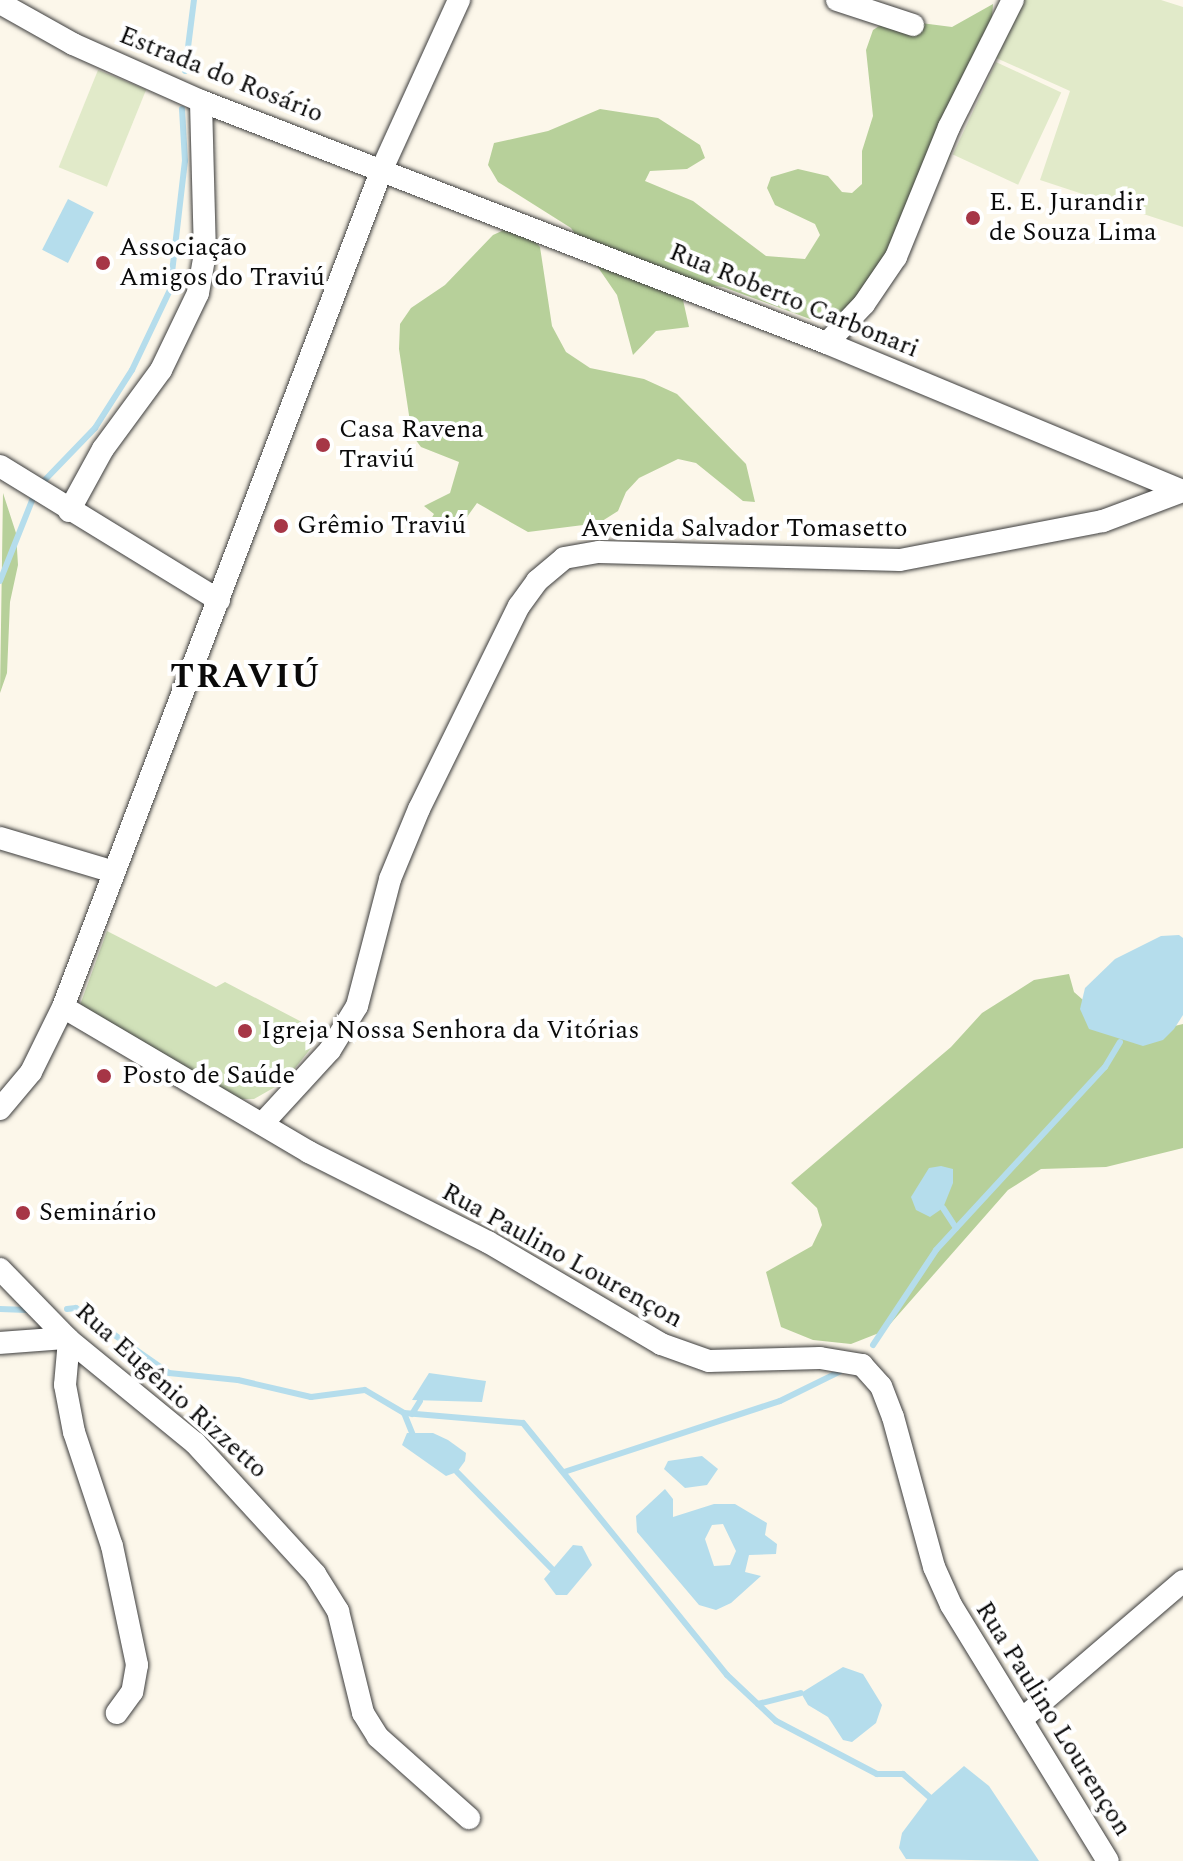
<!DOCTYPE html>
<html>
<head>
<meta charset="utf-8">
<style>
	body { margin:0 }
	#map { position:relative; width:1183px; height:1861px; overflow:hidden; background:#fcf7ea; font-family:Spectral,serif }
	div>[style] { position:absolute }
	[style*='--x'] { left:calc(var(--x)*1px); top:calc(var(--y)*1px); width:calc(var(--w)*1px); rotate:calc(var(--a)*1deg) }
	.green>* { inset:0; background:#d1e1b9 }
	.forest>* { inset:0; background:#b7d09a }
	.pitch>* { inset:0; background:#e1eac9; transform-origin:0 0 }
	.water>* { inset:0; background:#b5ddec; transform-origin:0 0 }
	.stream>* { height:6px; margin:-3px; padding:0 3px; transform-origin:3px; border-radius:3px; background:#b5ddec }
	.roads { filter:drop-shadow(0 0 2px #3d3d3d) drop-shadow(0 0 2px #3d3d3d) }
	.street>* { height:22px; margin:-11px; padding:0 11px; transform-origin:11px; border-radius:11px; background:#fff }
	.dots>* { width:22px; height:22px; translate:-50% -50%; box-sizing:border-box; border:4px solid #fff; border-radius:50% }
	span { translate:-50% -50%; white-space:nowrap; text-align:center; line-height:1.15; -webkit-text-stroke:8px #fff; paint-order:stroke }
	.street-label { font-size:26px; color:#0a0a0a }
	.poi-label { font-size:26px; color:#0a0a0a }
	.left { translate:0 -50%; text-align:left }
	.district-label { font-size:34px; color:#0a0a0a; font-weight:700; letter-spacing:2px }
</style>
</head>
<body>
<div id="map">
	<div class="green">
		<div style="clip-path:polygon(107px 931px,216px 987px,225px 982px,323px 1033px,284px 1082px,254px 1099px,236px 1099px,80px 1005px)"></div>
	</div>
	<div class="forest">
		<div style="clip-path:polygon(993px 4px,990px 46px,949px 158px,883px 288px,836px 322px,810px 319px,723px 287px,687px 283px,681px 291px,689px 327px,656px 331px,633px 355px,617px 295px,571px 228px,498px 182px,488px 165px,494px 143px,548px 131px,600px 109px,658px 118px,700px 145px,705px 158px,687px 169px,650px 171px,645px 181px,693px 201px,766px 256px,805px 259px,820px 235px,815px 224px,775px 205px,767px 188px,771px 177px,798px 169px,828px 176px,842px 192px,852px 193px,862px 184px,862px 151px,873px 116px,866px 50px,873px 30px,890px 19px,952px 27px)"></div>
		<div style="clip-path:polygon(504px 230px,525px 231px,540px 247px,552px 326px,566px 352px,590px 368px,644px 379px,677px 394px,746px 464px,755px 502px,743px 501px,696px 463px,678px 459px,639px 478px,626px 492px,618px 511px,599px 523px,528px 532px,477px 503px,454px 535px,431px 519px,434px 514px,424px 506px,450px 493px,459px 462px,421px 447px,412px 435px,399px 349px,400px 324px,411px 308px,445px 285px,493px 235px)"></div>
		<div style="clip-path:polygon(3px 493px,16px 533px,18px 565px,10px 602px,7px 673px,0 693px)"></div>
		<div style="clip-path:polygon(1069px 974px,1074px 992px,1091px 1007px,1145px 1033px,1183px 1024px,1183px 1148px,1106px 1167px,1041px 1169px,1008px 1190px,884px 1331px,851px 1344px,813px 1340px,781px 1327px,766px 1272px,812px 1246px,822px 1225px,817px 1208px,791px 1183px,951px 1047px,982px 1013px,1034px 980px)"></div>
	</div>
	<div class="pitch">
		<div style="clip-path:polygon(1022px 0,1161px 0,1183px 7px,1183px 227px,1040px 180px,1070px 91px,994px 57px)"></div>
		<div style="left:996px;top:62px;width:72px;height:102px;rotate:25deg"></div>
		<div style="left:98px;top:70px;width:52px;height:105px;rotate:22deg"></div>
	</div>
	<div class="water">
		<div style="left:68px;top:199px;width:29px;height:57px;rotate:27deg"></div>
		<div style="clip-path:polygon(1179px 935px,1183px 938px,1183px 1015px,1174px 1029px,1163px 1040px,1143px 1046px,1089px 1029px,1080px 1009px,1085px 988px,1115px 959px,1161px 936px)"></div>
		<div style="clip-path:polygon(941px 1166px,953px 1169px,953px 1183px,943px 1208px,930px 1217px,916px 1210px,911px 1197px,929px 1168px)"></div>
		<div style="clip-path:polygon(429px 1373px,486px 1381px,482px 1402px,412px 1400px)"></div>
		<div style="clip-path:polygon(407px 1433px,433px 1433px,448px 1440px,466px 1453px,465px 1461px,457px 1472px,446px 1476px,402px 1445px)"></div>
		<div style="clip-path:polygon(702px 1456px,718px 1469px,707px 1485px,685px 1488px,664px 1469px,668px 1461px)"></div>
		<div style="clip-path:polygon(evenodd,665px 1489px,673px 1499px,673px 1517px,714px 1504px,735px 1504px,767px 1523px,765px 1535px,777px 1544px,776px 1554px,749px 1555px,745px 1572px,761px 1576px,731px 1603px,716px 1610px,699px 1605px,637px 1532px,636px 1516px,665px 1489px,723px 1524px,736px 1551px,730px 1565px,714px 1566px,705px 1539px,712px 1525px,723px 1524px)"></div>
		<div style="clip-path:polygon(573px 1545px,582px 1546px,592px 1565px,567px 1595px,556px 1595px,544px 1579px)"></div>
		<div style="clip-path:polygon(843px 1667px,863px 1674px,882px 1705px,876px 1723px,852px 1742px,843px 1740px,828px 1717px,808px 1705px,801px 1693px)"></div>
		<div style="clip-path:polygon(964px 1766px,989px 1786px,1039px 1861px,906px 1859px,899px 1848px,902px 1833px,929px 1797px)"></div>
	</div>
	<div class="stream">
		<div style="--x:185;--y:71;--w:72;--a:-82.8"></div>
		<div style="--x:41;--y:484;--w:78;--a:-46"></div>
		<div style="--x:95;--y:428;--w:69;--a:-57.5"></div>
		<div style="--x:132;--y:370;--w:89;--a:-64.6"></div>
		<div style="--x:170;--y:290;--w:130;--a:-83.4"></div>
		<div style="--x:185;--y:161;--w:52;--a:-93.3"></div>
		<div style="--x:0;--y:581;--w:95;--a:-68.3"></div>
		<div style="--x:943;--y:1208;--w:24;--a:57"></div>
		<div style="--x:0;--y:1309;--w:27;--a:2"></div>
		<div style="--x:67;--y:1309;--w:9;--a:-6"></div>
		<div style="--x:76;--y:1308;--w:113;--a:35"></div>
		<div style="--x:169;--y:1373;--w:69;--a:5.8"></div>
		<div style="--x:238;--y:1380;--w:75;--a:13.1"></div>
		<div style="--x:311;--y:1397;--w:54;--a:-7.4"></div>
		<div style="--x:365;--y:1390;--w:45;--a:30.5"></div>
		<div style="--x:404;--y:1413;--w:119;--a:4.8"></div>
		<div style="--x:523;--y:1423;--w:324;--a:51"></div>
		<div style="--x:727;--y:1675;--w:67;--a:43.2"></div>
		<div style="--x:776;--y:1721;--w:114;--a:27.7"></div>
		<div style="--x:877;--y:1774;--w:26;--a:0"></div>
		<div style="--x:903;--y:1774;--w:35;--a:41"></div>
		<div style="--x:873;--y:1345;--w:114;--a:-56.4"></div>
		<div style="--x:936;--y:1250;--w:249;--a:-47.3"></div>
		<div style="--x:1105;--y:1067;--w:29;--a:-59"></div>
		<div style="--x:404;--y:1413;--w:22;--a:68"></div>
		<div style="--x:412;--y:1414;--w:15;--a:-58"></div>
		<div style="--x:457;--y:1472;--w:136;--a:45.6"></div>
		<div style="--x:564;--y:1472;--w:227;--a:-18.2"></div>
		<div style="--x:780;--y:1401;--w:66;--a:-26.2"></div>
		<div style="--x:758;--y:1704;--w:44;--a:-14.3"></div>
	</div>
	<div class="roads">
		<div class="street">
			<div style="--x:837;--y:0;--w:80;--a:18.2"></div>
			<div style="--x:0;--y:3;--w:84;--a:29.3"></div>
			<div style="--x:73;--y:44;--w:140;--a:24"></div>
			<div style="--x:201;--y:101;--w:671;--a:21.14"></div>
			<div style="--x:827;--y:343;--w:385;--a:22.6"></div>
			<div style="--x:827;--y:343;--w:54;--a:-46.5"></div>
			<div style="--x:864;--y:304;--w:57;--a:-55.8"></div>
			<div style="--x:896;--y:257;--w:140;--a:-67.8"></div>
			<div style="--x:949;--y:127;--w:142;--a:-63.3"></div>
			<div style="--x:0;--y:466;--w:257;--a:31.5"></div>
			<div style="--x:69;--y:511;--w:71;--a:-61.3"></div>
			<div style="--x:103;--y:449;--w:98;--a:-53.7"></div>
			<div style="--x:161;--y:370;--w:85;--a:-64.3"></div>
			<div style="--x:198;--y:293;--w:39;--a:-80"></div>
			<div style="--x:205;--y:255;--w:154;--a:-91.5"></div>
			<div style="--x:0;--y:838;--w:119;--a:16.6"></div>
			<div style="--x:63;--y:1007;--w:286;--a:30.5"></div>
			<div style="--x:309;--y:1152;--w:200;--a:26.7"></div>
			<div style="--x:488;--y:1242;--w:201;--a:30.5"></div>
			<div style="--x:661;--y:1344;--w:51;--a:19.5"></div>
			<div style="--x:709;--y:1361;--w:111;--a:-1.5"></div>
			<div style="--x:820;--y:1358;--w:43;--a:9.5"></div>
			<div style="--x:862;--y:1365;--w:28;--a:48"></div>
			<div style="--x:881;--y:1386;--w:33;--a:69"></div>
			<div style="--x:893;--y:1417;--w:156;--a:74.7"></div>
			<div style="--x:934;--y:1567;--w:42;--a:65.9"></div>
			<div style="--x:951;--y:1605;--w:300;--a:58.5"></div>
			<div style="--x:0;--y:1109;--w:48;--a:-50"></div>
			<div style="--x:31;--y:1072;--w:72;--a:-63.8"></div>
			<div style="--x:63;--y:1007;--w:897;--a:-69.16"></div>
			<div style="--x:382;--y:169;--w:186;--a:-65.5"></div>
			<div style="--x:262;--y:1124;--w:100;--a:-47.4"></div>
			<div style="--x:330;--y:1050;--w:52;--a:-58.5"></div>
			<div style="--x:357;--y:1006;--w:131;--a:-75.4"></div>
			<div style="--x:390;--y:879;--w:76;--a:-67.5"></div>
			<div style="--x:419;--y:809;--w:226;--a:-63.8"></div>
			<div style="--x:519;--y:606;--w:31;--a:-54"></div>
			<div style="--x:537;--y:581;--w:35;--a:-40"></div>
			<div style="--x:564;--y:558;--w:36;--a:-10"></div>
			<div style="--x:599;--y:552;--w:301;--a:1.5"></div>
			<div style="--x:900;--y:560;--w:207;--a:-10.9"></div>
			<div style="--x:1103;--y:521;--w:85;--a:-20.6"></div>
			<div style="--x:0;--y:1269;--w:99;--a:45.8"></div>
			<div style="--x:69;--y:1340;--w:163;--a:39.3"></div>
			<div style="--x:195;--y:1443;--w:178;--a:47.5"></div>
			<div style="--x:315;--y:1574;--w:44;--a:58.1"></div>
			<div style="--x:338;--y:1611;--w:105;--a:76.2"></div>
			<div style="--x:363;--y:1713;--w:28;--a:58"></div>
			<div style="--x:378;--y:1737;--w:122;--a:41.7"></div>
			<div style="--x:69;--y:1340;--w:45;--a:95.1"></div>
			<div style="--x:65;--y:1385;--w:48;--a:79.2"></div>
			<div style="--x:74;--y:1432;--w:120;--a:71.6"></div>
			<div style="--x:112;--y:1546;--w:122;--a:78.1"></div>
			<div style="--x:137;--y:1665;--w:27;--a:100"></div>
			<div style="--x:132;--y:1692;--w:26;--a:126"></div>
			<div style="--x:0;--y:1343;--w:67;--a:-4.3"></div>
			<div style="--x:1022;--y:1719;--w:212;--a:-40.6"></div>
		</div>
	</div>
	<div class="dots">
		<div style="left:973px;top:218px;background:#a63646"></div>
		<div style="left:103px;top:263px;background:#a63646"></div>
		<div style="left:323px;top:445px;background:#a63646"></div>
		<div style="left:281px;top:526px;background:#a63646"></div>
		<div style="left:245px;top:1031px;background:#a63646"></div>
		<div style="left:104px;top:1076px;background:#a63646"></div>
		<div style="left:23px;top:1213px;background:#a63646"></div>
	</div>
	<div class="street-label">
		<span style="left:221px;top:75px;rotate:22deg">Estrada do Rosário</span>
		<span style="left:794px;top:301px;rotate:22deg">Rua Roberto Carbonari</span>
		<span style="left:744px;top:529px">Avenida Salvador Tomasetto</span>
		<span style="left:562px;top:1256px;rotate:29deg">Rua Paulino Lourençon</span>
		<span style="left:171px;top:1391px;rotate:42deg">Rua Eugênio Rizzetto</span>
		<span style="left:1053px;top:1719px;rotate:58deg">Rua Paulino Lourençon</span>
	</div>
	<div class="poi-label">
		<span class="left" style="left:989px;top:218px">E. E. Jurandir<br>de Souza Lima</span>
		<span class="left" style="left:119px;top:263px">Associação<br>Amigos do Traviú</span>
		<span class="left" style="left:339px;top:445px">Casa Ravena<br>Traviú</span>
		<span class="left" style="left:297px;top:526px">Grêmio Traviú</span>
		<span class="left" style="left:261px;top:1031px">Igreja Nossa Senhora da Vitórias</span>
		<span class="left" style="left:122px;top:1076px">Posto de Saúde</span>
		<span class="left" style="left:39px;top:1213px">Seminário</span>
	</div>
	<div class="district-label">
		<span style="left:246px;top:678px">TRAVIÚ</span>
	</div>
</div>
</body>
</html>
